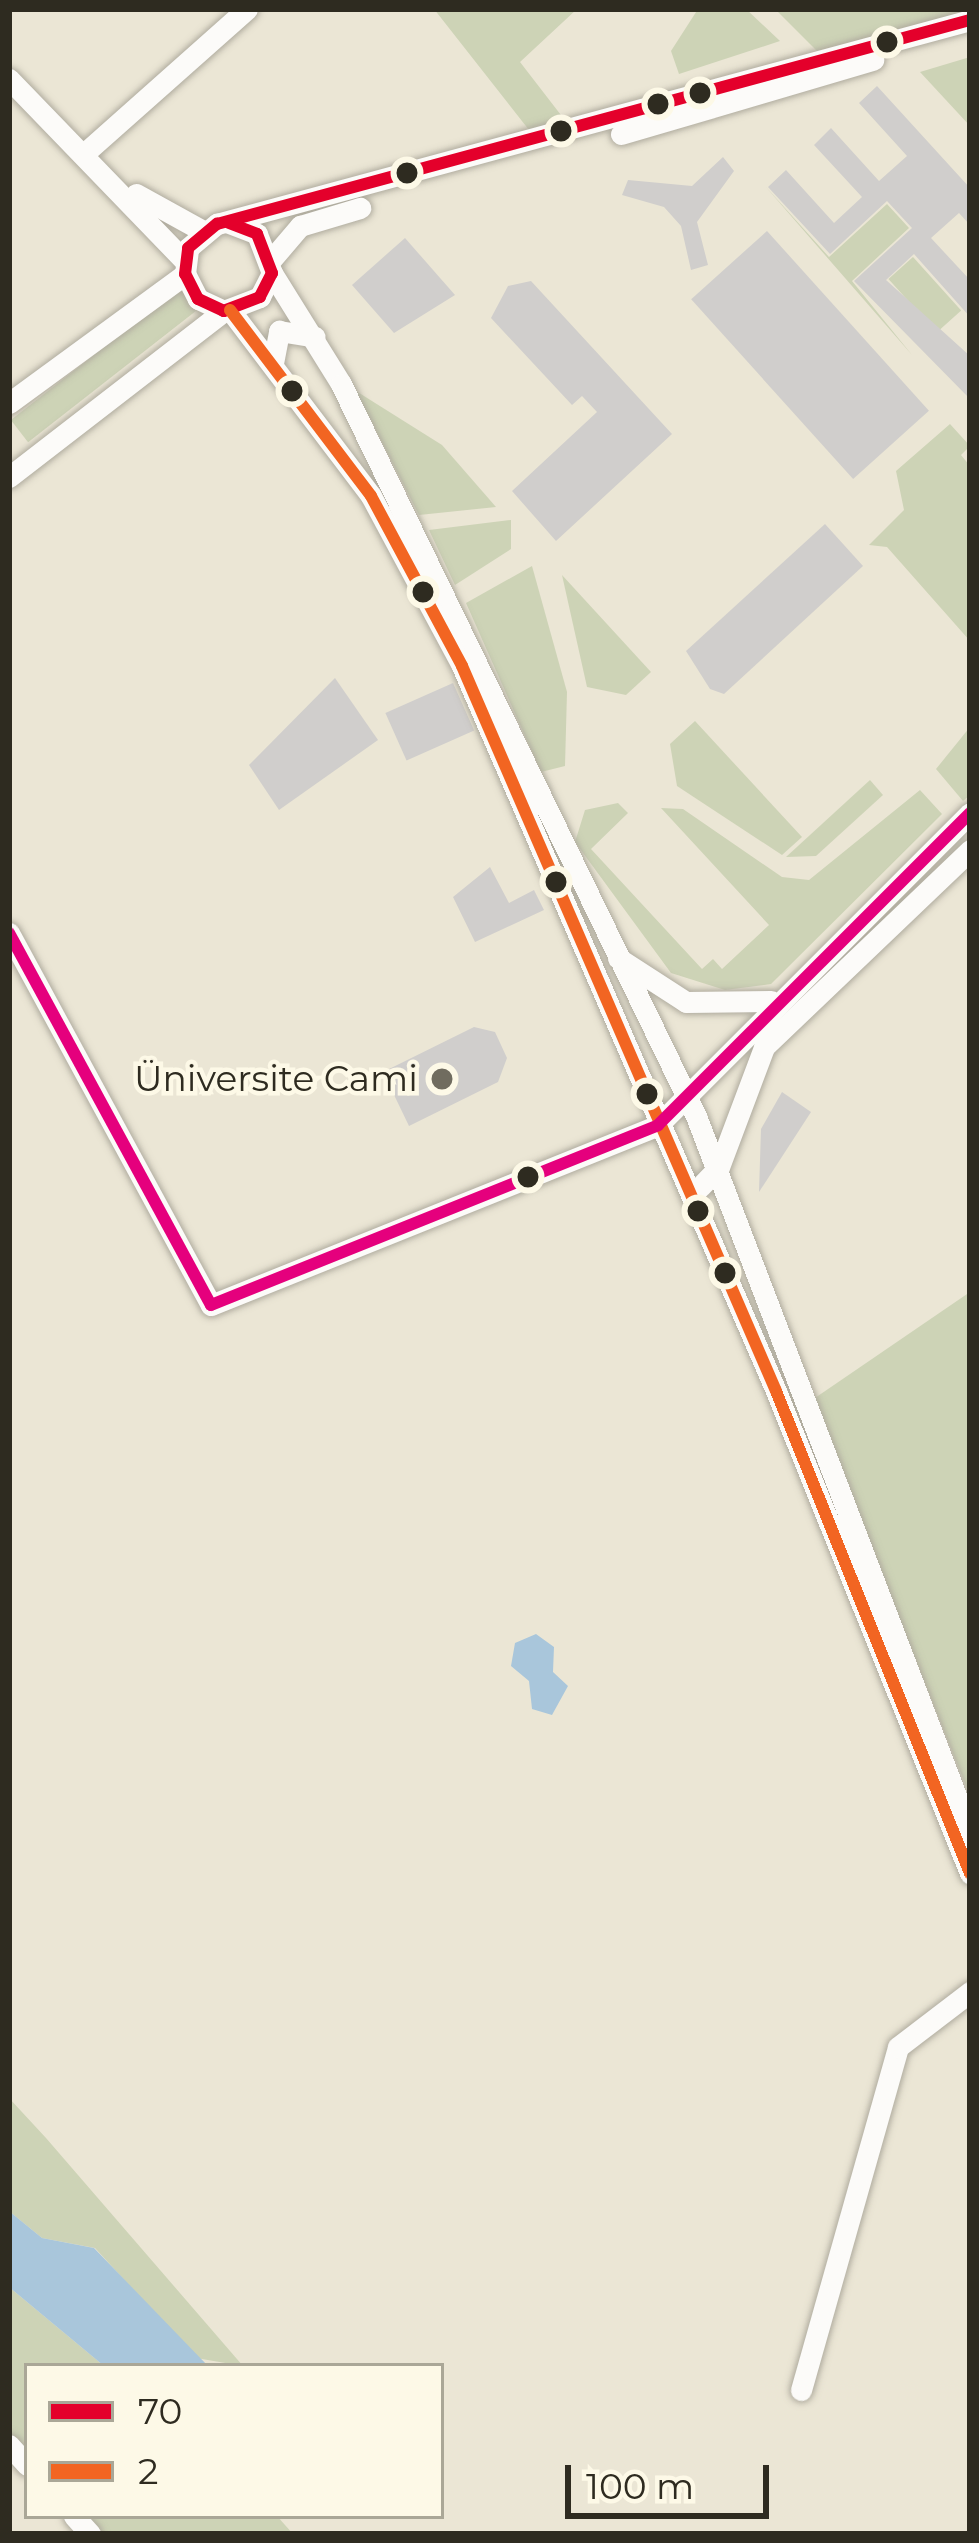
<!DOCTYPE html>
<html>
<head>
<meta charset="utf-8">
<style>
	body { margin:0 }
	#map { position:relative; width:979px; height:2543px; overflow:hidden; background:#ebe6d5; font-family:Montserrat,sans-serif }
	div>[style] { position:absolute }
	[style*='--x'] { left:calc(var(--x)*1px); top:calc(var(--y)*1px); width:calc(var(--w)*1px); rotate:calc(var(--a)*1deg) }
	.green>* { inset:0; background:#cdd3b6; transform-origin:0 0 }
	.water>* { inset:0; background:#a9c6db }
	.building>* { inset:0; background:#d0cecc; transform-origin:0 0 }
	.roads { filter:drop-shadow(0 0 3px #b0ac9f) drop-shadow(0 0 3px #b0ac9f) }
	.minor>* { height:21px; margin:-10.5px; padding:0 10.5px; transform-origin:10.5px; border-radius:10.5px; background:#fcfbf9 }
	.bus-1>* { height:12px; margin:-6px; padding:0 6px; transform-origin:6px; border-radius:6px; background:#e4002b }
	.bus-2>* { height:12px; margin:-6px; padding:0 6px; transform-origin:6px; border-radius:6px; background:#f26522 }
	.bus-3>* { height:12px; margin:-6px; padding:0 6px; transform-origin:6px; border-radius:6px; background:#e5007d }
	.dots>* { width:33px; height:33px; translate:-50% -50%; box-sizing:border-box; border:6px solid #fdf9e7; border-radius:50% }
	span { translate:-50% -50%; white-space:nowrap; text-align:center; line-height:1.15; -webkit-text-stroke:9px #fdf9e7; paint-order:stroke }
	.poi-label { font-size:36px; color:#2e2b20 }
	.right { translate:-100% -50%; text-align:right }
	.frame { position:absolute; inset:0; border:12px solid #2e2b20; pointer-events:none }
	.legend { position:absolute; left:24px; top:2363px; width:420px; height:156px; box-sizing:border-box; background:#fdf9e7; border:3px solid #aaa797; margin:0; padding:15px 21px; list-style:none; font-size:36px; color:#2e2b20 }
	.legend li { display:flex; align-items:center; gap:24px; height:60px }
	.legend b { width:60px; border:3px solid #aaa797 }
	.scale { position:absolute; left:565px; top:2465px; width:204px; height:54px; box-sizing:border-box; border:6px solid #2e2b20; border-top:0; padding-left:15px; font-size:36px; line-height:42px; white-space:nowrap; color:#2e2b20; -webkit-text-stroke:9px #fdf9e7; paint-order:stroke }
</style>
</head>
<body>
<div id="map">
	<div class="green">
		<div style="clip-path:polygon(434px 9px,577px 9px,520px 62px,564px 119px,529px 130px)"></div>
		<div style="clip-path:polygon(698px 9px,746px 9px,780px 41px,679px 74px,671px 51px)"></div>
		<div style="clip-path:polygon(775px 9px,970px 9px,970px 12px,817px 51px)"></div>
		<div style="clip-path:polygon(970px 57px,970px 126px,920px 72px)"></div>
		<div style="clip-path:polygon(765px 186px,829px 257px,887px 204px,909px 228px,852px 281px,912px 355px)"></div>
		<div style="left:913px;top:257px;width:72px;height:33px;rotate:48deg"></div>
		<div style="left:185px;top:284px;width:28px;height:221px;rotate:52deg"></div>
		<div style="clip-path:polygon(356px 391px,442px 445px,496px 507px,419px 515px)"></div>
		<div style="clip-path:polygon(950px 424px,970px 446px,961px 455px,970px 466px,970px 641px,887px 547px,869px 545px,904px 510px,896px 471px)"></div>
		<div style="clip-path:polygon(511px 520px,511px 549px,455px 585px,429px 530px)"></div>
		<div style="clip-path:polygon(532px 566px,567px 692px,565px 766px,541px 772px,466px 603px)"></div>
		<div style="clip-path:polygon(562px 575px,651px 672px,626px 695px,587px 687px)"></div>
		<div style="clip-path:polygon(695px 721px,802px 837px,782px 855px,677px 786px,670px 744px)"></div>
		<div style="clip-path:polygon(970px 727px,970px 795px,963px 801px,936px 769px)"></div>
		<div style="clip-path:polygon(870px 780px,883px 795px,816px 856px,786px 857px)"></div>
		<div style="clip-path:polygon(920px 790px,942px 814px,771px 984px,725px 990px,671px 973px,575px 842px,585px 810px,618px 803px,628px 813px,591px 849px,702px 969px,713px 959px,722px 969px,769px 925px,661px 808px,683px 809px,782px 877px,809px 880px)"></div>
		<div style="clip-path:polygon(970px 1292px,970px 1796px,812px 1400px)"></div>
		<div style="clip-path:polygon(9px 2098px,46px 2138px,243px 2366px,196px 2358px,95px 2248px,42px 2238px,9px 2211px)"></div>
		<div style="clip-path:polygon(9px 2287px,104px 2366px,27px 2366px,27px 2453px,9px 2433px)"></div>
		<div style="clip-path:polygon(85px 2516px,277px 2516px,293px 2534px,101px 2534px)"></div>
	</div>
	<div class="water">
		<div style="clip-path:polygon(536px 1634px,554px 1647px,553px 1672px,568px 1686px,552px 1715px,532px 1709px,529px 1681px,511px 1666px,515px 1643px)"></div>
		<div style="clip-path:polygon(9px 2211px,42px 2238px,94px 2248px,208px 2366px,104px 2366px,9px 2287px)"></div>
	</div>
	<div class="building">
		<div style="clip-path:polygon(877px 86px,970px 188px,970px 225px,959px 213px,931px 238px,970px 280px,970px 317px,914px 254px,886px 280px,970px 356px,970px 399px,854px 281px,912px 228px,887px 201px,830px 254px,768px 187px,786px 170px,834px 223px,862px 197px,814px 145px,831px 128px,879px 181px,907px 156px,859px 103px)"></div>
		<div style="clip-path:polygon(723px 157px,734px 171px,697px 222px,708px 265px,691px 270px,681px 226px,664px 207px,622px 195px,628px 180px,692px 186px)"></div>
		<div style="left:767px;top:231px;width:242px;height:102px;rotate:48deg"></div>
		<div style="clip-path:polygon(405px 238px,455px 295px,394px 333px,352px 285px)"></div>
		<div style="clip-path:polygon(531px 281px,672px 434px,556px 541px,512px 491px,597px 412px,582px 396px,572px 405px,491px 318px,508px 286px)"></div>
		<div style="clip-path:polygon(825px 524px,863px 566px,724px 694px,710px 689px,686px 651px)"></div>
		<div style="clip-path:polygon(335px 678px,378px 740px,279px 810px,249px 765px)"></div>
		<div style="left:453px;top:683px;width:52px;height:74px;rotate:66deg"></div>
		<div style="clip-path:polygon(490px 867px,509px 903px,534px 890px,544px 910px,475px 942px,453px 897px)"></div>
		<div style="clip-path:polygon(474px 1027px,495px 1032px,507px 1058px,498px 1082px,409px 1126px,383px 1072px)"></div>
		<div style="clip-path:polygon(782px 1092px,811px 1112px,759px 1192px,761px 1129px)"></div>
	</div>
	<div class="roads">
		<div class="minor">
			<div style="--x:9;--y:79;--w:252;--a:46"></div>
			<div style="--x:621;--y:134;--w:263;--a:-16.4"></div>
			<div style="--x:87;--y:151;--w:214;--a:-41.6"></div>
			<div style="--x:136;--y:194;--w:77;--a:28.9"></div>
			<div style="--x:229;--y:223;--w:30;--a:21"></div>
			<div style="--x:257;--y:234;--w:42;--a:69"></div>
			<div style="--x:272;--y:273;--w:27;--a:117"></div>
			<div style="--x:260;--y:297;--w:39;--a:159"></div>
			<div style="--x:224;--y:311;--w:29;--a:-155"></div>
			<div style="--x:198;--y:299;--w:28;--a:-117"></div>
			<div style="--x:185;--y:274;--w:26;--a:-83"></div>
			<div style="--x:188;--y:248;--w:38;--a:-40"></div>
			<div style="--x:217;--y:224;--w:780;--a:-15.16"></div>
			<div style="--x:271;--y:260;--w:45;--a:-49.5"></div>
			<div style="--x:300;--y:226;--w:63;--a:-16.7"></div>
			<div style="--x:272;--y:273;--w:131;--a:58.1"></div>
			<div style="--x:341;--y:384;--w:814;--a:64.13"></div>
			<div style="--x:696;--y:1116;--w:767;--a:69.06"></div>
			<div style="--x:230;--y:310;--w:233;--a:52.8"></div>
			<div style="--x:371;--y:496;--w:193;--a:61.8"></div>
			<div style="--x:462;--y:666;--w:790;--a:66.58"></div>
			<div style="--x:776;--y:1391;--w:520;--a:68.08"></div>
			<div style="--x:273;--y:363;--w:33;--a:-79"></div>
			<div style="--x:279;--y:331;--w:36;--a:9"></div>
			<div style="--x:9;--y:403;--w:218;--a:-36.2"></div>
			<div style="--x:9;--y:477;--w:272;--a:-37.7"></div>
			<div style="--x:9;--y:933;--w:423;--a:61.5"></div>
			<div style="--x:211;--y:1305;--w:482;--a:-21.9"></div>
			<div style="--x:658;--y:1125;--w:441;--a:-45"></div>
			<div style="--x:618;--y:958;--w:81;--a:32.9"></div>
			<div style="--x:686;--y:1002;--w:85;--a:-0.7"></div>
			<div style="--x:693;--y:1194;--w:37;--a:-46"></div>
			<div style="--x:719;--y:1167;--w:128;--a:-69.4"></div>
			<div style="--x:764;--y:1047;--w:285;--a:-43.7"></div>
			<div style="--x:801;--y:2390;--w:356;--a:-74.2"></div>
			<div style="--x:898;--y:2047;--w:91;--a:-37.4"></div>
			<div style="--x:9;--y:2445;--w:27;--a:48"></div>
			<div style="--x:74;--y:2516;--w:24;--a:48"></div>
		</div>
	</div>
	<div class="bus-1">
		<div style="--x:229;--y:223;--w:30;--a:21"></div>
		<div style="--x:257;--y:234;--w:42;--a:69"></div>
		<div style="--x:272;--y:273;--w:27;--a:117"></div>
		<div style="--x:260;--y:297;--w:39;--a:159"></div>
		<div style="--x:224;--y:311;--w:29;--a:-155"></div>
		<div style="--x:198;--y:299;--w:28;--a:-117"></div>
		<div style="--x:185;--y:274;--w:26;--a:-83"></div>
		<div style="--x:188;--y:248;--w:38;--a:-40"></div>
		<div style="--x:217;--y:224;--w:780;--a:-15.16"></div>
	</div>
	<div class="bus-2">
		<div style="--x:230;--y:310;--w:233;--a:52.8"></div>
		<div style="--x:371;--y:496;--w:193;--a:61.8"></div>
		<div style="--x:462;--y:666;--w:790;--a:66.58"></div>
		<div style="--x:776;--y:1391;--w:520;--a:68.08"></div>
	</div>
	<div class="bus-3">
		<div style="--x:9;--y:933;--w:423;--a:61.5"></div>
		<div style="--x:211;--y:1305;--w:482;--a:-21.9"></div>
		<div style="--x:658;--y:1125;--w:441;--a:-45"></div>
	</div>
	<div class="dots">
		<div style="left:887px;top:42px;background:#2e2b20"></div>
		<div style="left:700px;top:93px;background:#2e2b20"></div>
		<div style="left:658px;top:104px;background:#2e2b20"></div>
		<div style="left:561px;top:131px;background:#2e2b20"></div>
		<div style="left:407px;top:173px;background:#2e2b20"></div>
		<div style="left:292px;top:391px;background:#2e2b20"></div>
		<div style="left:423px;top:592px;background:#2e2b20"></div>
		<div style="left:556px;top:882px;background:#2e2b20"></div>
		<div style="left:442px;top:1079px;background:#706c5f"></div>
		<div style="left:647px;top:1094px;background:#2e2b20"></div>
		<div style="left:528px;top:1177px;background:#2e2b20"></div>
		<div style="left:698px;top:1211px;background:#2e2b20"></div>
		<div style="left:725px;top:1273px;background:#2e2b20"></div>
	</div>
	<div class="poi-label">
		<span class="right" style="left:418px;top:1079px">Üniversite Cami</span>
	</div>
	<div class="frame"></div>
	<ul class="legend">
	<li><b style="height:15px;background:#e4002b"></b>70</li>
	<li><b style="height:15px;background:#f26522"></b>2</li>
	</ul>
	<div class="scale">100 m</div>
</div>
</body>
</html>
